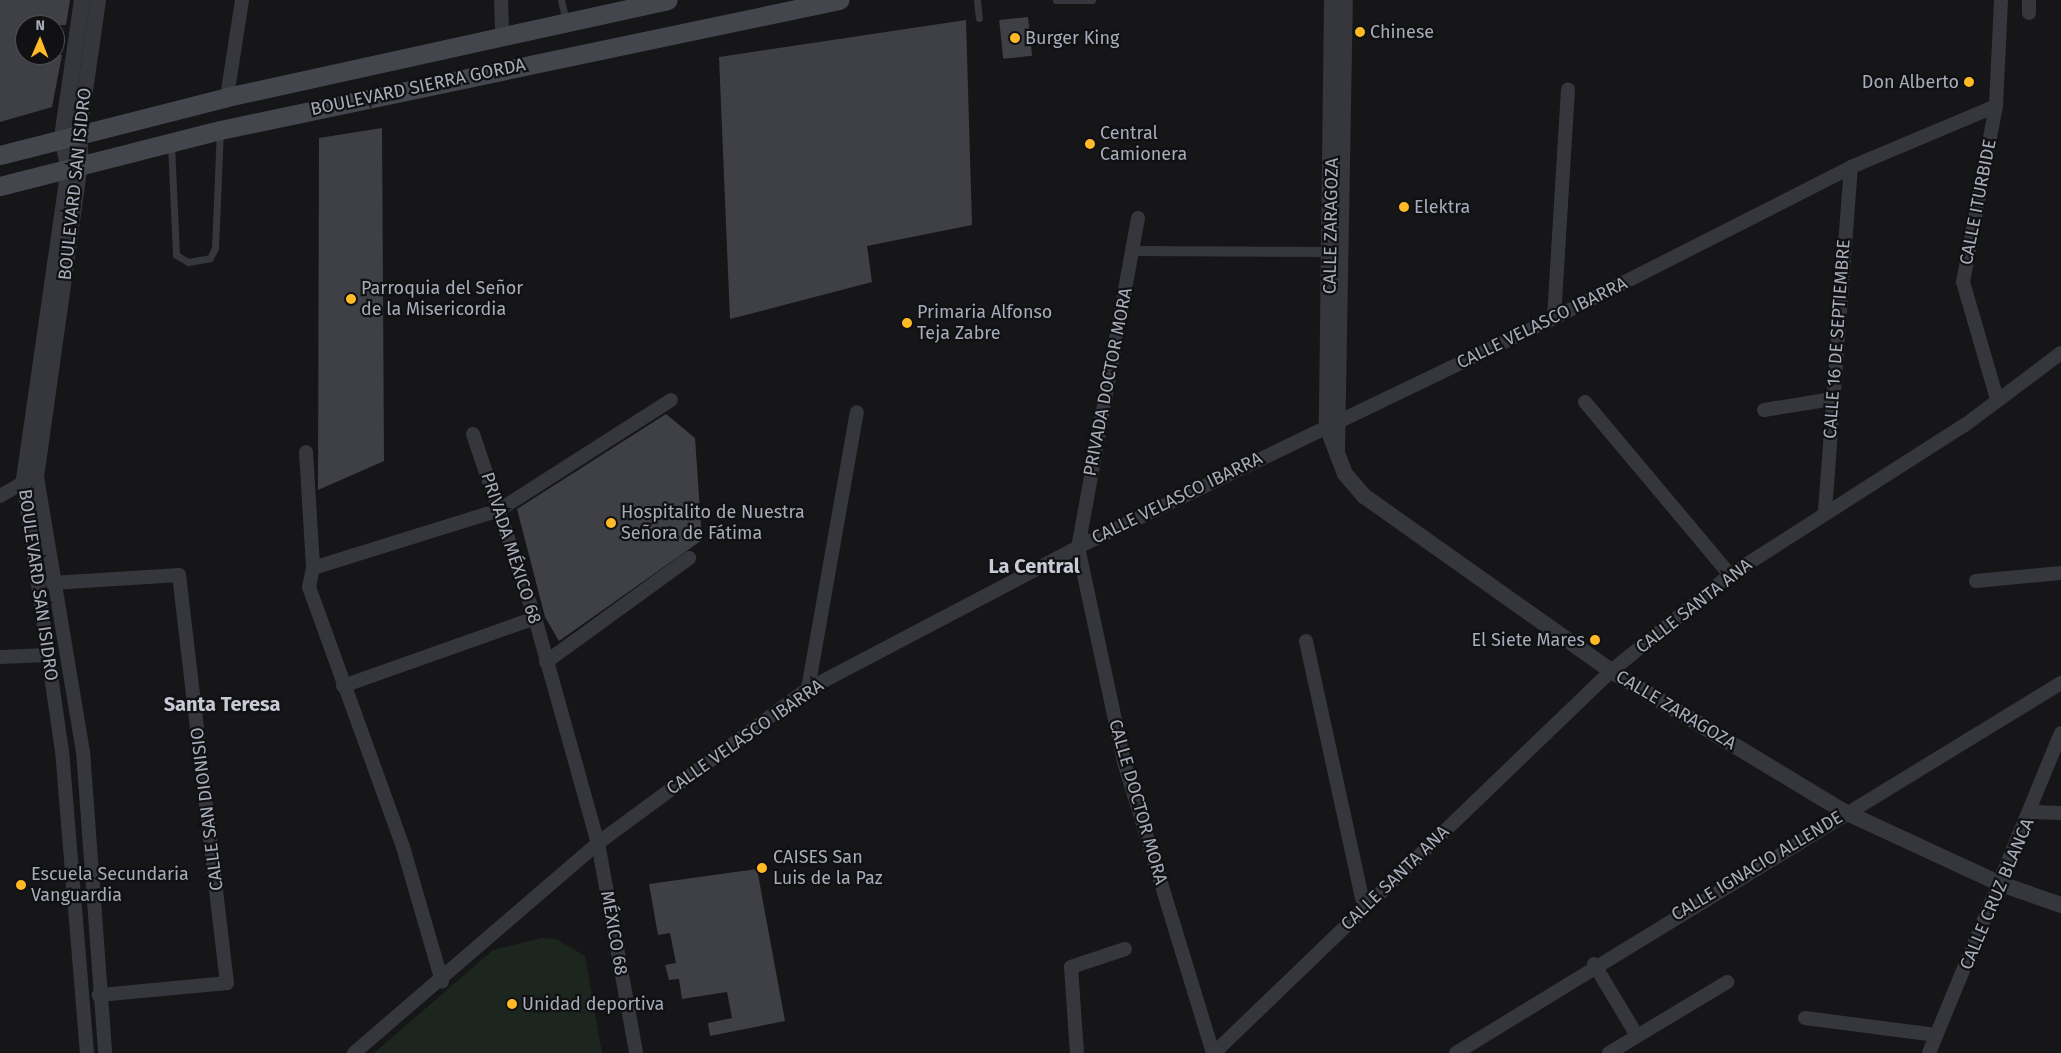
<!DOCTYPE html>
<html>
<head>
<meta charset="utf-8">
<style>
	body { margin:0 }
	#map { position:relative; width:2061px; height:1053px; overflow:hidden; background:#161618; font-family:"Fira Sans",sans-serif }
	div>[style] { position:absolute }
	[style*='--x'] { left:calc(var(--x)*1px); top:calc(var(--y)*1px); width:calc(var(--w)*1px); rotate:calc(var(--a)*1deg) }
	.green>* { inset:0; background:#1d261e }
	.building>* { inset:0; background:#3f4045; transform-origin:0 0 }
	.service>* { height:7px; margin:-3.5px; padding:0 3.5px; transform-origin:3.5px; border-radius:3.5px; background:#36373d }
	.pedestrian>* { height:10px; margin:-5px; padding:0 5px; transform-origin:5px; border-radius:5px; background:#36373d }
	.minor>* { height:14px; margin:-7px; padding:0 7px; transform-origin:7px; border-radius:7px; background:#36373d }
	.tertiary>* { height:16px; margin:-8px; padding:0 8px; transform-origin:8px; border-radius:8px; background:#36373d }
	.secondary>* { height:19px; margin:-9.5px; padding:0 9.5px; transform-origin:9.5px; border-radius:9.5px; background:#44464d }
	.dots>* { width:14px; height:14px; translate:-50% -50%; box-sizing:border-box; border:2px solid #111113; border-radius:50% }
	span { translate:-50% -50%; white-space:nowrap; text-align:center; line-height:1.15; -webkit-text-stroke:4.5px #111113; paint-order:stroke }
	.poi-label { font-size:18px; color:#a6acb9 }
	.left { translate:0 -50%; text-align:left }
	.right { translate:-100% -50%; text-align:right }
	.street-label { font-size:18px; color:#a6acb9 }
	.quarter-label { font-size:20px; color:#c8cbd5; font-weight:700 }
	.north { position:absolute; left:15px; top:15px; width:50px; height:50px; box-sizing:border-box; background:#111113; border:1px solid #4d4f55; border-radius:50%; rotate:1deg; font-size:14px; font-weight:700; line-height:20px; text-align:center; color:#a6acb9 }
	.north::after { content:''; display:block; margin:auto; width:18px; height:22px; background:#ffba26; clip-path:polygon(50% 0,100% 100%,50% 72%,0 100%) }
</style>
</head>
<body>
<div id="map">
	<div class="green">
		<div style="clip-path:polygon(542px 938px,556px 939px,585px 956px,602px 1053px,374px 1053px,493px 950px)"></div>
	</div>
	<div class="building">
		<div style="clip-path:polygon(0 0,70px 0,66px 25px,25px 25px,25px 55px,62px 55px,52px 107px,0 122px)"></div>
		<div style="left:1028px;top:17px;width:39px;height:29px;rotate:84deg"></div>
		<div style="clip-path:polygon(966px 20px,972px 225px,867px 246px,872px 282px,730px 319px,719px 57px)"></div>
		<div style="clip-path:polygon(382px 128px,384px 461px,318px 490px,319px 138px)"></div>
		<div style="clip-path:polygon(666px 414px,695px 438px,702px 540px,559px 641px,545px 617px,517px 509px)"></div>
		<div style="clip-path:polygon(757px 869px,785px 1021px,710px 1036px,708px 1023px,732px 1018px,727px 992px,682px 999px,679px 979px,669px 980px,665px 965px,676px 963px,670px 933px,658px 935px,649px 884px)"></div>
	</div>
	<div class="service">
		<div style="--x:561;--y:0;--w:23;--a:77"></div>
		<div style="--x:977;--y:0;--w:18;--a:84"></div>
		<div style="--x:1056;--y:0;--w:36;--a:0"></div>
		<div style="--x:171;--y:144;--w:111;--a:87.4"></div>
		<div style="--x:176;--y:255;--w:14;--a:30"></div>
		<div style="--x:188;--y:262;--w:22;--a:-10"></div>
		<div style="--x:210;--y:258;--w:11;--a:-63"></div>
		<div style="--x:215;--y:248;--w:118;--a:-87.6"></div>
	</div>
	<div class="pedestrian">
		<div style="--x:1133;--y:251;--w:198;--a:0.3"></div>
	</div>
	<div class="minor">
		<div style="--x:501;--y:0;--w:35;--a:88"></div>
		<div style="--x:2029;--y:13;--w:13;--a:-90"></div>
		<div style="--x:227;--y:97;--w:98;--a:-81.2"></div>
		<div style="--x:81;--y:164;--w:316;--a:98"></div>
		<div style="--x:37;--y:477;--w:278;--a:80.5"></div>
		<div style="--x:83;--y:751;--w:303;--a:85.8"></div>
		<div style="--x:68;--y:167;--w:317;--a:98.2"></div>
		<div style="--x:23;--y:481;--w:272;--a:81.8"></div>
		<div style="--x:62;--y:750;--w:304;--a:85.3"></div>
		<div style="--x:1138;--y:218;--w:334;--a:100.3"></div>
		<div style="--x:1078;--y:547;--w:220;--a:77.9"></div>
		<div style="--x:1124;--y:762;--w:304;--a:73"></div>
		<div style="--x:1554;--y:318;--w:229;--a:-86.5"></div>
		<div style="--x:1997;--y:399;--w:122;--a:-106.2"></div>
		<div style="--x:1963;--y:282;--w:179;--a:-79.4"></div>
		<div style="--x:1996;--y:106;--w:106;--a:-87.3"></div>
		<div style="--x:1585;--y:402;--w:226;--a:50"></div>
		<div style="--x:1764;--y:410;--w:69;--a:-9.2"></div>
		<div style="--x:473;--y:434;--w:194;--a:71.4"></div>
		<div style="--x:535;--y:618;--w:234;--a:74.4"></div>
		<div style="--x:598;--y:843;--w:213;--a:79.7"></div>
		<div style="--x:306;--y:452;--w:116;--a:86.5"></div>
		<div style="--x:313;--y:568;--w:19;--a:102"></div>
		<div style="--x:309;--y:587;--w:276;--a:70.1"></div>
		<div style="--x:403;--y:847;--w:140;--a:73.8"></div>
		<div style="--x:0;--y:496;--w:34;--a:-30"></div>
		<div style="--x:1825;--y:511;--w:345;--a:-85.7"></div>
		<div style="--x:313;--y:568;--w:195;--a:-17.3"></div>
		<div style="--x:499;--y:510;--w:204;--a:-32.6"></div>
		<div style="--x:1976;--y:581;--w:85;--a:-5.4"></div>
		<div style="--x:52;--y:583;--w:127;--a:-3.6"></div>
		<div style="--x:179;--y:575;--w:411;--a:83.3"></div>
		<div style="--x:227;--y:983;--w:129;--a:174.6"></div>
		<div style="--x:1306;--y:641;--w:272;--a:77.7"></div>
		<div style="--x:0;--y:657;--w:47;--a:-2.4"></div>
		<div style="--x:546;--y:662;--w:177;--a:-36"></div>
		<div style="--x:343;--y:686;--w:204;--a:-19.5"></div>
		<div style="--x:808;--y:689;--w:281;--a:-80"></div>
		<div style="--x:2032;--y:812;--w:29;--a:2"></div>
		<div style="--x:1594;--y:964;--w:82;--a:59"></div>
		<div style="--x:1805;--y:1018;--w:132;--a:7.4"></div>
		<div style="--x:354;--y:1053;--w:322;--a:-40.7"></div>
		<div style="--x:598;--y:843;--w:260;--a:-36.3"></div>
		<div style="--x:808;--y:689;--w:305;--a:-27.7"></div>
		<div style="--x:1078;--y:547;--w:528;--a:-25.69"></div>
		<div style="--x:1554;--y:318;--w:333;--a:-26.9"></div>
		<div style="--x:1851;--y:167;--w:157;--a:-22.8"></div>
		<div style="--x:1077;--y:1053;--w:86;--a:-94"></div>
		<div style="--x:1071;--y:967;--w:57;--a:-18.4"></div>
		<div style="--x:1214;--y:1053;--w:551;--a:-43.9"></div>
		<div style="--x:1611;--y:671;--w:153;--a:-38.9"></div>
		<div style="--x:1730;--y:575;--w:279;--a:-32.6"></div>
		<div style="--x:1965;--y:425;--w:120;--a:-36.9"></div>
		<div style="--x:1456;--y:1053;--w:709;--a:-31.45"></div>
		<div style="--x:1609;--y:1053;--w:138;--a:-31"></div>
		<div style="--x:1929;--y:1053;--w:346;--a:-67.6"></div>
	</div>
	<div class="tertiary">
		<div style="--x:1332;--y:0;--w:427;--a:90.7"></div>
		<div style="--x:1327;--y:427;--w:50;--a:69"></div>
		<div style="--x:1345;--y:474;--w:29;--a:49"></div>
		<div style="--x:1364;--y:496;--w:303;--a:35.3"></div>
		<div style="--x:1611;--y:671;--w:273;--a:31.1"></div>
		<div style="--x:1845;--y:812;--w:172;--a:24.8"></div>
		<div style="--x:2001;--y:884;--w:64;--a:19.3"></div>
		<div style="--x:81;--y:164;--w:32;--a:-94"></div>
		<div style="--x:79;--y:132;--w:133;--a:-81.8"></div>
		<div style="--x:68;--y:167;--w:31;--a:-101"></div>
		<div style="--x:62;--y:137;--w:138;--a:-81.7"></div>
		<div style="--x:1337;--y:449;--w:449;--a:-89"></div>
	</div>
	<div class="secondary">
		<div style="--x:0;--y:155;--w:234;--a:-14.3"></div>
		<div style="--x:227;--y:97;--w:451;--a:-12.4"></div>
		<div style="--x:0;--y:186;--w:227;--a:-14.3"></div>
		<div style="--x:220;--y:130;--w:633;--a:-11.86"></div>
	</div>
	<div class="dots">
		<div style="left:1360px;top:32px;background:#ffba26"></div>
		<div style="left:1015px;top:38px;background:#ffba26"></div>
		<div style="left:1969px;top:82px;background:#ffba26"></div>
		<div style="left:1090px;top:144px;background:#ffba26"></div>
		<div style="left:1404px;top:207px;background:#ffba26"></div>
		<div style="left:351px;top:299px;background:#ffba26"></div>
		<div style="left:907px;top:323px;background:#ffba26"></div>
		<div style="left:611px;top:523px;background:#ffba26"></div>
		<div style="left:1595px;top:640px;background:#ffba26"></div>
		<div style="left:762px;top:868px;background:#ffba26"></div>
		<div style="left:21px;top:885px;background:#ffba26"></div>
		<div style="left:512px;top:1004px;background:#ffba26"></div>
	</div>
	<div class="poi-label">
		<span class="left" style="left:1370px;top:32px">Chinese</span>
		<span class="left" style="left:1025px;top:38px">Burger King</span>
		<span class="right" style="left:1959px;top:82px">Don Alberto</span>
		<span class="left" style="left:1100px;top:144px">Central<br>Camionera</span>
		<span class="left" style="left:1414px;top:207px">Elektra</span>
		<span class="left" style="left:361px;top:299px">Parroquia del Señor<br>de la Misericordia</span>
		<span class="left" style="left:917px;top:323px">Primaria Alfonso<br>Teja Zabre</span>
		<span class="left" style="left:621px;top:523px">Hospitalito de Nuestra<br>Señora de Fátima</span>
		<span class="right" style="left:1585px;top:640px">El Siete Mares</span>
		<span class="left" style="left:773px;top:868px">CAISES San<br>Luis de la Paz</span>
		<span class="left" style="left:31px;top:885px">Escuela Secundaria<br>Vanguardia</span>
		<span class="left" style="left:522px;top:1004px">Unidad deportiva</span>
	</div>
	<div class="street-label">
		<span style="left:418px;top:87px;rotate:-12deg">BOULEVARD SIERRA GORDA</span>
		<span style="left:75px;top:184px;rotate:-84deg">BOULEVARD SAN ISIDRO</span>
		<span style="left:1978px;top:202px;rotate:-79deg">CALLE ITURBIDE</span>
		<span style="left:1331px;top:226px;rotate:-89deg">CALLE ZARAGOZA</span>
		<span style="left:1542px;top:323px;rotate:-26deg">CALLE VELASCO IBARRA</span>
		<span style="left:1837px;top:339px;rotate:-86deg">CALLE 16 DE SEPTIEMBRE</span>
		<span style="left:1108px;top:382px;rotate:-79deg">PRIVADA DOCTOR MORA</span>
		<span style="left:1177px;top:498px;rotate:-26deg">CALLE VELASCO IBARRA</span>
		<span style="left:511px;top:548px;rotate:72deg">PRIVADA MÉXICO 68</span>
		<span style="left:38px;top:585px;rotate:82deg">BOULEVARD SAN ISIDRO</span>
		<span style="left:1694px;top:606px;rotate:-38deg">CALLE SANTA ANA</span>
		<span style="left:1676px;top:710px;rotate:31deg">CALLE ZARAGOZA</span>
		<span style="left:745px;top:737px;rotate:-35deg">CALLE VELASCO IBARRA</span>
		<span style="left:1138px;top:802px;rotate:74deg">CALLE DOCTOR MORA</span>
		<span style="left:207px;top:809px;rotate:-97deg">CALLE SAN DIONISIO</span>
		<span style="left:1757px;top:866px;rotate:-31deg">CALLE IGNACIO ALLENDE</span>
		<span style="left:1395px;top:878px;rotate:-44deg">CALLE SANTA ANA</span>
		<span style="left:1997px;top:894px;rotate:-67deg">CALLE CRUZ BLANCA</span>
		<span style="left:614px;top:933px;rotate:80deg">MÉXICO 68</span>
	</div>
	<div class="quarter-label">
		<span style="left:1034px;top:566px">La Central</span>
		<span style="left:222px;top:704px">Santa Teresa</span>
	</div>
	<div class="north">N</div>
</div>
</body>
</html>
